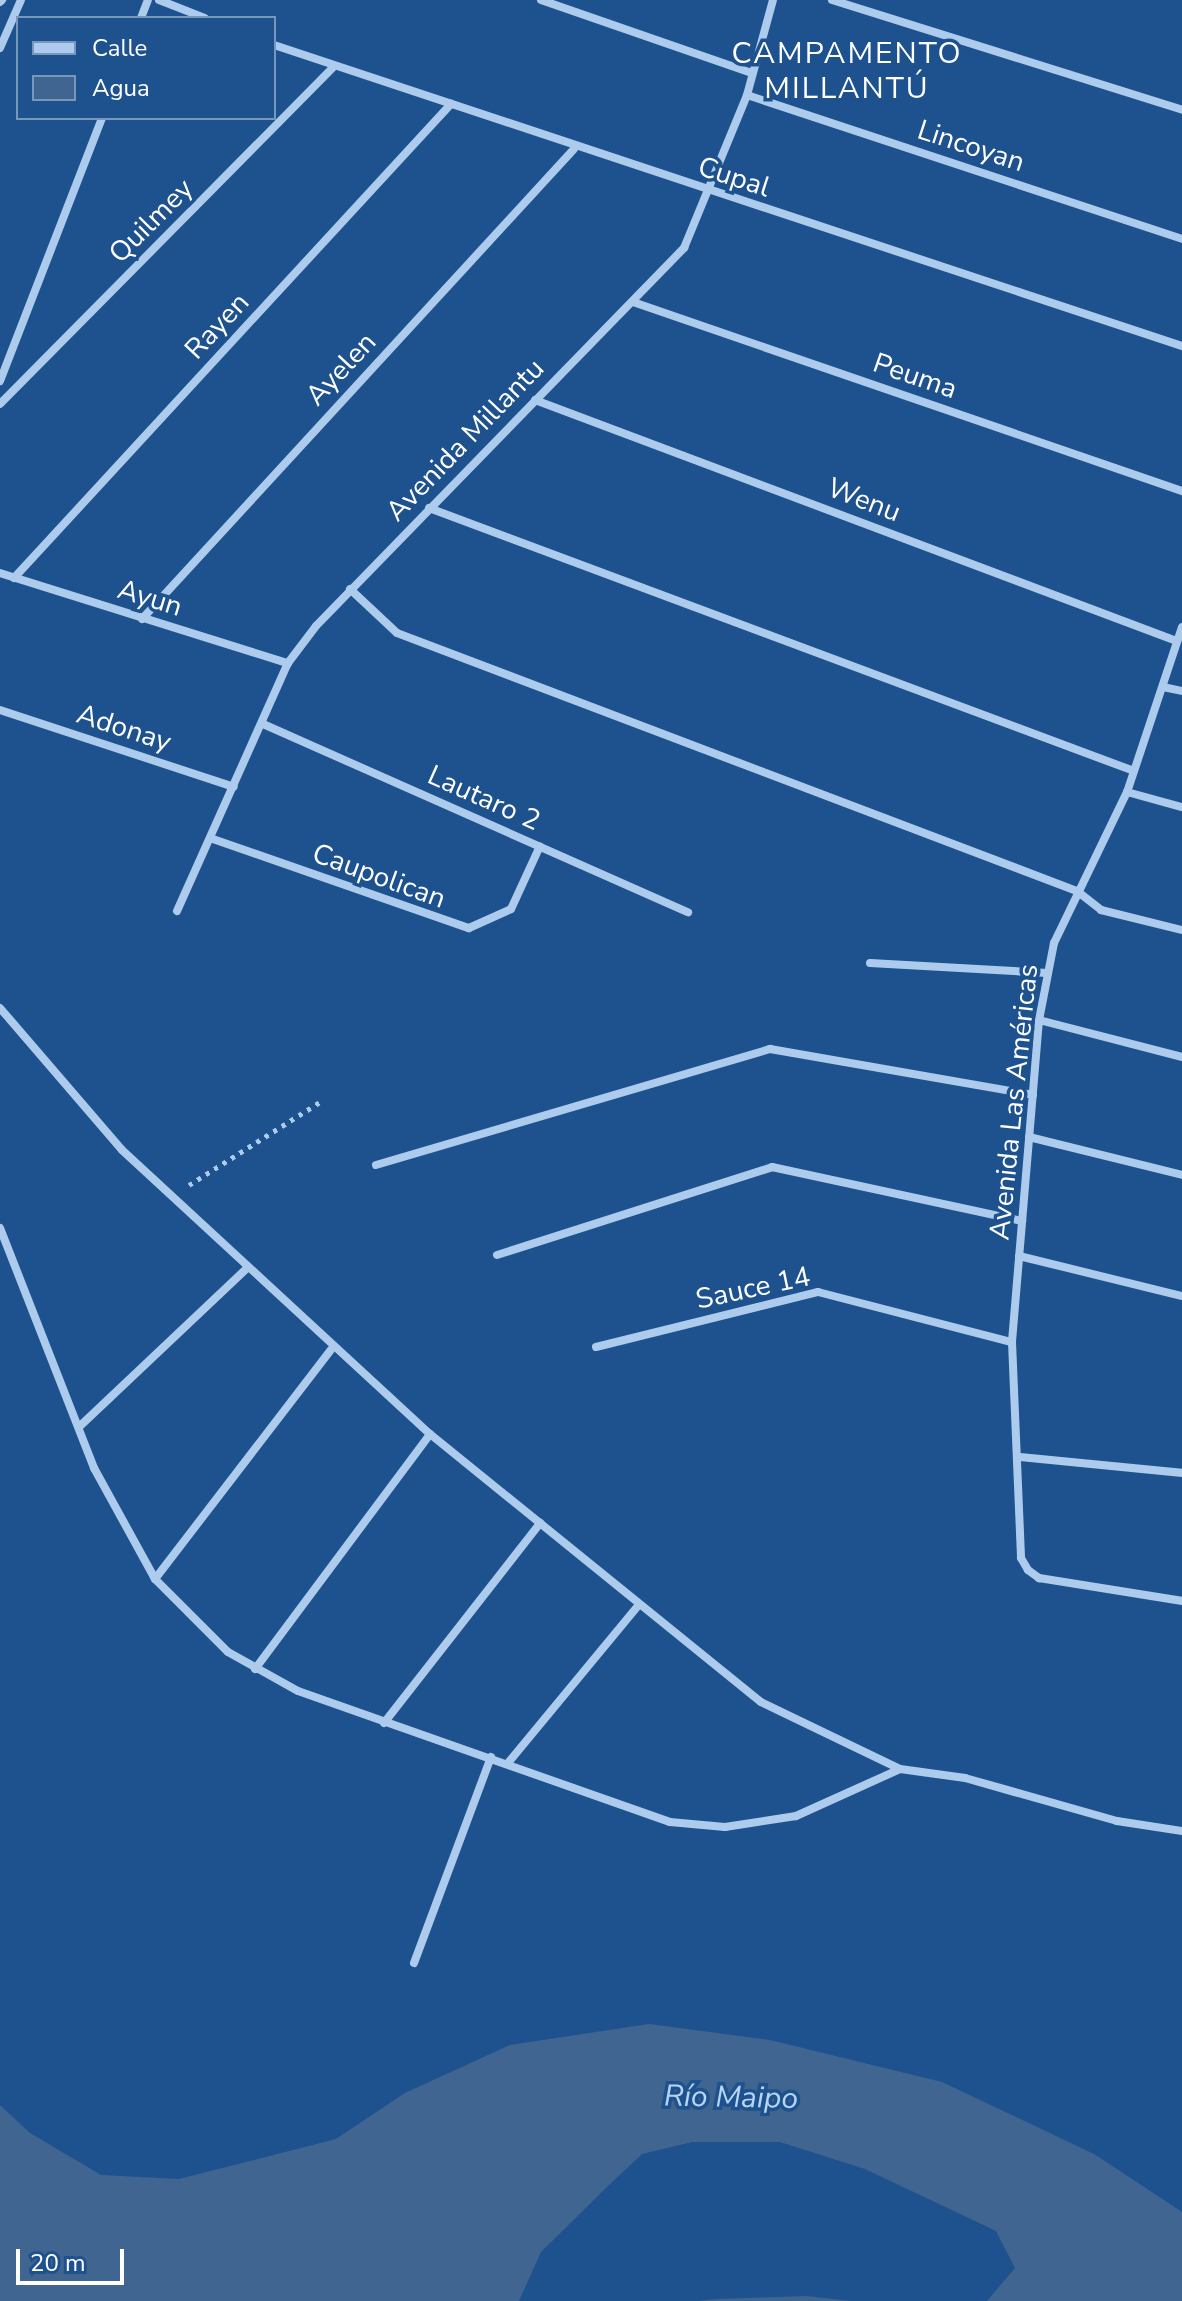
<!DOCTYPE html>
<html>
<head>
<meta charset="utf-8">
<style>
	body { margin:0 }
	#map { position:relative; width:1182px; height:2301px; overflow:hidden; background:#1e528f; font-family:"Nunito Sans",sans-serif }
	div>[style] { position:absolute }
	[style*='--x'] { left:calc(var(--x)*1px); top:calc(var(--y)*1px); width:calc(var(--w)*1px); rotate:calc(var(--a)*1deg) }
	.water>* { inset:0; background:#406590 }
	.path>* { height:5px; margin-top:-2.5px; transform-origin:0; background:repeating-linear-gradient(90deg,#adcced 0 4px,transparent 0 10px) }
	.minor>* { height:8px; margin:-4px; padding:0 4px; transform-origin:4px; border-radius:4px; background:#adcced }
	span { translate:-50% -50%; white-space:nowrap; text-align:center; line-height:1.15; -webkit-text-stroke:7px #1e528f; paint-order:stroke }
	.street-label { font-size:28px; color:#fff }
	.neighbourhood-label { font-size:30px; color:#fff; letter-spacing:2px }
	.water-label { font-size:30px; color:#b9d5f4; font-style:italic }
	.legend { position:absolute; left:16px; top:16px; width:260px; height:104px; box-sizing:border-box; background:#1e528f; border:2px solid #7897bc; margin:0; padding:10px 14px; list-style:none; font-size:24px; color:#fff }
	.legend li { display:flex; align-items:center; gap:16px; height:40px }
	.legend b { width:40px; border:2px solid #7897bc }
	.scale { position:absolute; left:16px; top:2249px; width:108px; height:36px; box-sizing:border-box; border:4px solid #fff; border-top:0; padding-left:10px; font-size:24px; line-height:28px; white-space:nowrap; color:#fff; -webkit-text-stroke:6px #1e528f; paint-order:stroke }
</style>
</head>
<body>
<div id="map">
	<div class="water">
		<div style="clip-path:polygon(649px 2024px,770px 2040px,942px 2082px,1094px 2154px,1182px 2212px,1182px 2301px,987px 2301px,1015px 2268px,996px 2231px,865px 2169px,780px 2142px,692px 2142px,642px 2154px,609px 2185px,541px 2252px,519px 2301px,0 2301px,0 2105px,30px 2133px,101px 2175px,179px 2179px,336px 2139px,405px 2093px,510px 2045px)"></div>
		<div style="clip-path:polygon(806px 2296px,851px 2301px,698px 2301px,717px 2299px)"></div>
	</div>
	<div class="path">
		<div style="--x:189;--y:1185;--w:159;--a:-32.4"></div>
	</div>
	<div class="minor">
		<div style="--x:159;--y:0;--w:49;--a:21.4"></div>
		<div style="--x:541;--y:0;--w:223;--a:19.1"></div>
		<div style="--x:832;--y:0;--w:367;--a:17.4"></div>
		<div style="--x:0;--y:2;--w:3;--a:-45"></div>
		<div style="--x:141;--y:18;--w:19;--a:-69"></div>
		<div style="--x:274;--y:45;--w:957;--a:18.34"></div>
		<div style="--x:0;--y:48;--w:52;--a:-66.4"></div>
		<div style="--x:747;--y:95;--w:458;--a:18.3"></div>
		<div style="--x:633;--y:302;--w:581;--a:19"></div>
		<div style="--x:0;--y:381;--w:282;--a:-68.8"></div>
		<div style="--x:535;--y:400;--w:686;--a:20.58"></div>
		<div style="--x:0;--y:404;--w:473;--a:-45.3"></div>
		<div style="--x:429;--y:508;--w:752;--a:20.46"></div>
		<div style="--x:0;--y:573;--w:302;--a:17.4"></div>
		<div style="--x:14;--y:578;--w:645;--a:-47.33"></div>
		<div style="--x:350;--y:589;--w:64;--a:43.1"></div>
		<div style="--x:397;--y:633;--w:727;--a:20.78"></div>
		<div style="--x:1077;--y:891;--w:31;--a:38"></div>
		<div style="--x:1101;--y:910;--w:83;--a:13.9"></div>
		<div style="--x:142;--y:619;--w:638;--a:-47.41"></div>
		<div style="--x:1182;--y:627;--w:174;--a:108.4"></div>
		<div style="--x:1127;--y:792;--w:168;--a:115.8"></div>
		<div style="--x:1054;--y:943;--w:78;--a:101"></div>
		<div style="--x:1039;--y:1020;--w:323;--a:94.8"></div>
		<div style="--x:1012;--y:1342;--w:216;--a:87.6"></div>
		<div style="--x:1021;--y:1558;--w:14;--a:60"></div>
		<div style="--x:1028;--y:1570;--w:14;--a:36"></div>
		<div style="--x:1039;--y:1578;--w:145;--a:9.1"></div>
		<div style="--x:1163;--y:687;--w:19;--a:12"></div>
		<div style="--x:0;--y:710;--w:246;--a:18.2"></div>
		<div style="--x:263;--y:724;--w:465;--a:23.9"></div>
		<div style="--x:1127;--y:792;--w:57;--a:15.3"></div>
		<div style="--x:210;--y:838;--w:274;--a:19.2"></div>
		<div style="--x:469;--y:928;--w:46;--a:-24.3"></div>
		<div style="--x:511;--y:909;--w:69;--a:-65.3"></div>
		<div style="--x:177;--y:911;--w:272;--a:-65.9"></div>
		<div style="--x:288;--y:663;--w:46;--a:-52.9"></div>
		<div style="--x:316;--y:626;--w:528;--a:-45.77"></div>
		<div style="--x:684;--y:248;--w:165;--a:-67.6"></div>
		<div style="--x:747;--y:95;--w:98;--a:-74.7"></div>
		<div style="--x:870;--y:963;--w:178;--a:3.2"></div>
		<div style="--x:0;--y:1008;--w:187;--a:49.3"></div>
		<div style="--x:122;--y:1150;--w:419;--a:42.7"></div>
		<div style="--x:430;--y:1434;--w:426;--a:39"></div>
		<div style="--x:761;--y:1702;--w:154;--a:25.7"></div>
		<div style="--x:1039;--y:1020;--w:148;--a:14.5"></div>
		<div style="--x:1029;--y:1137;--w:158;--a:13.9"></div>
		<div style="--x:376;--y:1165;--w:411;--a:-16.4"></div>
		<div style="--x:770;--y:1049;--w:267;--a:9.9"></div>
		<div style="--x:0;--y:1228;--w:258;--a:68.6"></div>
		<div style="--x:94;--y:1468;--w:127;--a:61.2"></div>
		<div style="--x:155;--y:1579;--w:103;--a:45"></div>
		<div style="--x:228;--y:1652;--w:80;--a:29.1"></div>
		<div style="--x:298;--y:1691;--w:394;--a:19.4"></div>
		<div style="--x:670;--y:1822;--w:55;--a:5.2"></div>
		<div style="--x:725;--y:1827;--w:72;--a:-8.8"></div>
		<div style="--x:796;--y:1816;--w:114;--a:-24.3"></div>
		<div style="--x:900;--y:1769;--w:66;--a:7.9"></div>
		<div style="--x:965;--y:1778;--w:158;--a:15.8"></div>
		<div style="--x:1117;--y:1821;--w:66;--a:8.7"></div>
		<div style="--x:497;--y:1255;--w:289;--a:-17.7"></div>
		<div style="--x:772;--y:1167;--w:256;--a:12.2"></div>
		<div style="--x:1019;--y:1256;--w:168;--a:13.8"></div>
		<div style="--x:596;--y:1347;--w:229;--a:-13.9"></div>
		<div style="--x:818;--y:1292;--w:200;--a:14.5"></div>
		<div style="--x:79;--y:1427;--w:230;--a:-43.4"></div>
		<div style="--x:1020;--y:1457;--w:163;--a:5.6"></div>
		<div style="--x:155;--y:1579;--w:289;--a:-52.5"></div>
		<div style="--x:255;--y:1669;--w:293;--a:-53.3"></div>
		<div style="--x:384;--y:1723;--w:254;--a:-52"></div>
		<div style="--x:508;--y:1763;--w:204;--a:-50.4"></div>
		<div style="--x:414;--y:1963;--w:220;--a:-69.5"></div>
	</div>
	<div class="street-label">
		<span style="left:971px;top:146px;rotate:18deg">Lincoyan</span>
		<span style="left:734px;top:177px;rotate:18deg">Cupal</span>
		<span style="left:151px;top:221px;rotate:-45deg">Quilmey</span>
		<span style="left:217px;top:326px;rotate:-47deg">Rayen</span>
		<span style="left:341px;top:369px;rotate:-47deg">Ayelen</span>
		<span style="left:915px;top:376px;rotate:19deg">Peuma</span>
		<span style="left:465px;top:440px;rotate:-46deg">Avenida Millantu</span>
		<span style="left:864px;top:500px;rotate:21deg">Wenu</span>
		<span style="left:150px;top:598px;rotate:17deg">Ayun</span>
		<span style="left:124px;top:728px;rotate:18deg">Adonay</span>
		<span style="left:484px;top:798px;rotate:24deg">Lautaro 2</span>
		<span style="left:379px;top:876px;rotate:20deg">Caupolican</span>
		<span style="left:1014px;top:1102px;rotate:-84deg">Avenida Las Américas</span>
		<span style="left:753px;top:1288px;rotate:-12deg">Sauce 14</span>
	</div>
	<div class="neighbourhood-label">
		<span style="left:847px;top:71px">CAMPAMENTO<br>MILLANTÚ</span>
	</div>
	<div class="water-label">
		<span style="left:731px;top:2098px;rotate:1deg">Río Maipo</span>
	</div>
	<ul class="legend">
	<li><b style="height:10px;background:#adcced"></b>Calle</li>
	<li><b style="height:22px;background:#406590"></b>Agua</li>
	</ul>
	<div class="scale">20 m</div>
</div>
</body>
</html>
